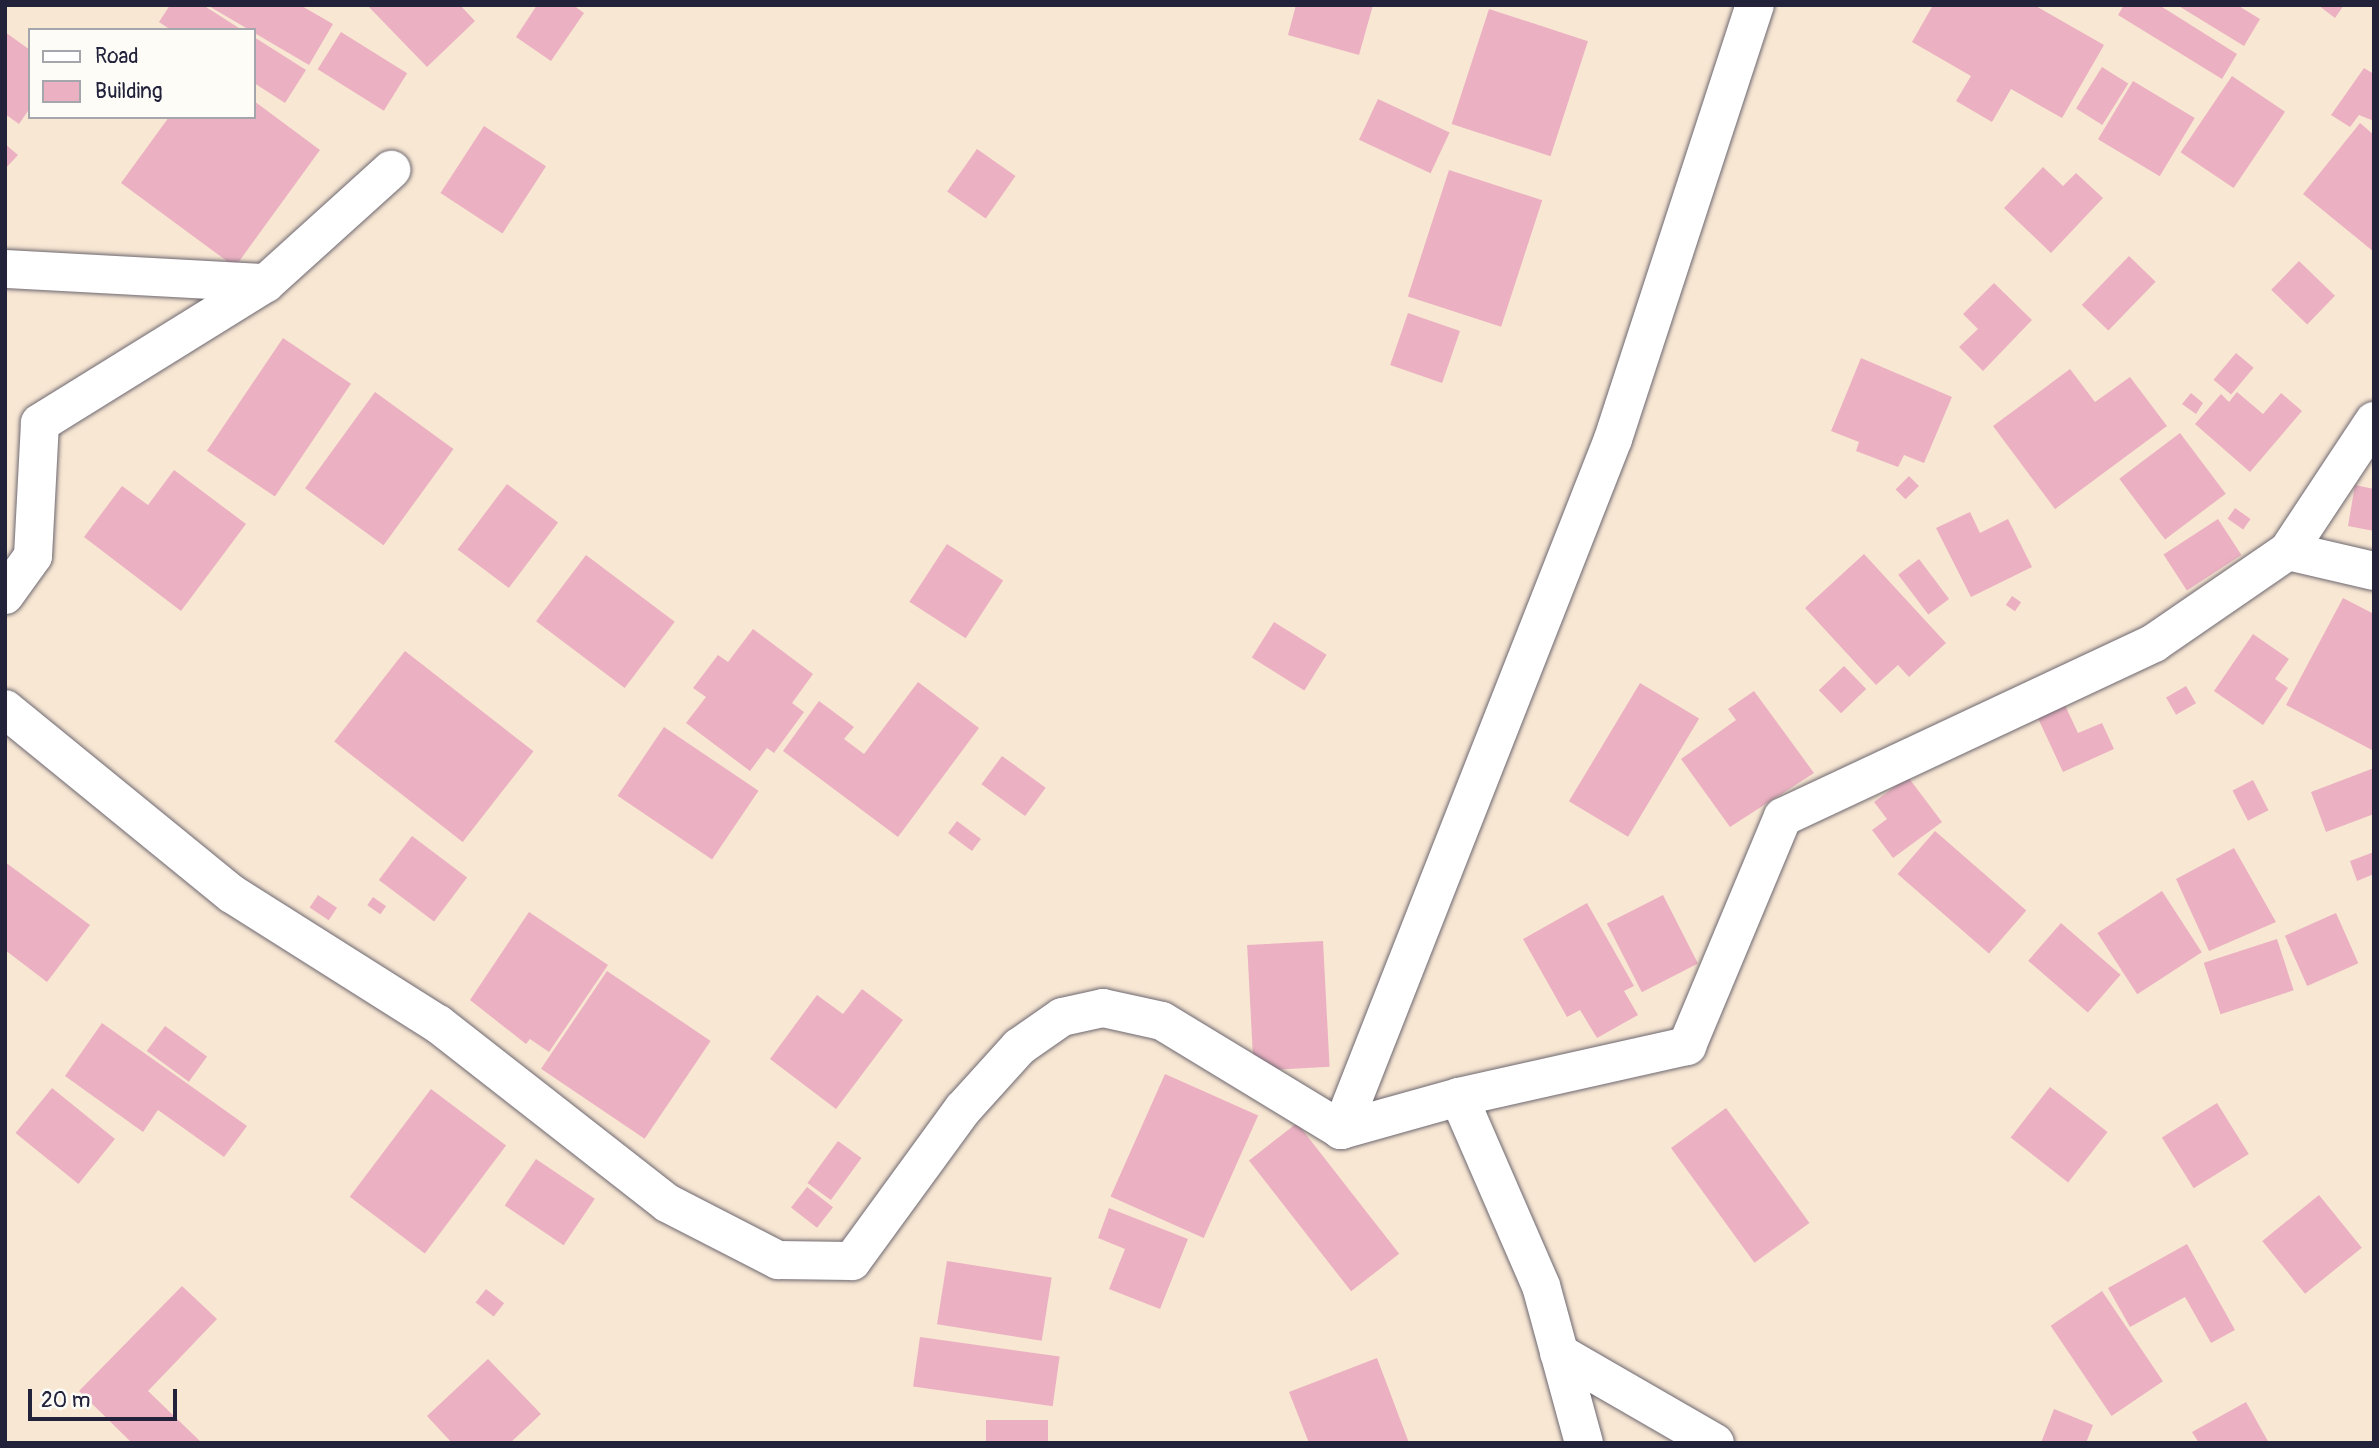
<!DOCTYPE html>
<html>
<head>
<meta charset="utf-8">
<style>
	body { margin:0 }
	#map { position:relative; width:2379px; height:1448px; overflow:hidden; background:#f8e7d3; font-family:Pangolin,sans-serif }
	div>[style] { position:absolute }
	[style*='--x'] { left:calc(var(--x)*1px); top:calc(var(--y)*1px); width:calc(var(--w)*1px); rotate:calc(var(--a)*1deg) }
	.building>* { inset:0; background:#ebb1c2; transform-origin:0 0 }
	.roads { filter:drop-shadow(0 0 2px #6d6770) drop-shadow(0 0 2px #6d6770) }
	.minor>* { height:38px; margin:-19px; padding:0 19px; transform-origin:19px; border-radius:19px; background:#fff }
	span { translate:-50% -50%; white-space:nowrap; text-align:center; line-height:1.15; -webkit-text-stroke:7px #fdfcf7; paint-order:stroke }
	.frame { position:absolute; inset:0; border:7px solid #22223b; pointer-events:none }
	.legend { position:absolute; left:28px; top:28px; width:228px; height:91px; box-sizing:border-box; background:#fdfcf7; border:2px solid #a5a5ac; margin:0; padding:9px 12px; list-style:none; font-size:21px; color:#22223b }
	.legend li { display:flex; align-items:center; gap:14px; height:35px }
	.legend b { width:35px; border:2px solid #a5a5ac }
	.scale { position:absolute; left:28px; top:1389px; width:149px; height:32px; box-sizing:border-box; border:4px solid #22223b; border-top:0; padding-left:9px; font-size:21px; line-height:24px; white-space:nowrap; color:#22223b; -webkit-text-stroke:5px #fdfcf7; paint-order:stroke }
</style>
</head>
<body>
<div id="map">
	<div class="building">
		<div style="clip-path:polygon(170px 5px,203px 5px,242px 30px,171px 30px,159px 22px)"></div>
		<div style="clip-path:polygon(207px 5px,300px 5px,333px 24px,309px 65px)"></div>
		<div style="clip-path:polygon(367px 5px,460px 5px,475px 21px,427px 67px)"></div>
		<div style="clip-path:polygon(537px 5px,573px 5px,584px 13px,551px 61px,516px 37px)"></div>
		<div style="clip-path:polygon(1296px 5px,1373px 5px,1359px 55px,1288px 35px)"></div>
		<div style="clip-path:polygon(1933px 5px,2034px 5px,2104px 45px,2062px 118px,2011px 89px,1992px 122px,1956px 101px,1971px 76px,1912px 42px)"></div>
		<div style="clip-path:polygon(2124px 5px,2159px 5px,2237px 54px,2222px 79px,2118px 15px)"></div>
		<div style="clip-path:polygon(2177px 5px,2237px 5px,2260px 19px,2244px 46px)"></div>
		<div style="clip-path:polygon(2318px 5px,2344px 5px,2335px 18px)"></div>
		<div style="left:1489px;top:9px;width:104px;height:121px;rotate:18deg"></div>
		<div style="clip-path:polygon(5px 32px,30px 50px,30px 108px,19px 124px,5px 114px)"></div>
		<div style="left:341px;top:32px;width:78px;height:44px;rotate:32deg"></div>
		<div style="clip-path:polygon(254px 37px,306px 70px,285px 103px,254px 83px)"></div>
		<div style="left:2102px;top:67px;width:31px;height:49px;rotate:32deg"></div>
		<div style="clip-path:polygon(2364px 68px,2374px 74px,2374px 121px,2359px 115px,2350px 127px,2331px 115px)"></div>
		<div style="left:2232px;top:76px;width:64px;height:92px;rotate:34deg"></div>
		<div style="left:2133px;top:81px;width:72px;height:68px;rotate:31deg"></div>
		<div style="left:1378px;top:99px;width:79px;height:45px;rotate:25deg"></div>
		<div style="clip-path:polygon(254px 101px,320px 150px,235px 267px,121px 183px,169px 117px,254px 117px)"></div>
		<div style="clip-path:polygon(2360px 123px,2374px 135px,2374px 252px,2303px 194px)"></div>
		<div style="left:484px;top:126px;width:74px;height:80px;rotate:33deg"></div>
		<div style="clip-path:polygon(5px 144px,18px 155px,5px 169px)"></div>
		<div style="left:977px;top:149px;width:47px;height:52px;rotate:35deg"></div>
		<div style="clip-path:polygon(2043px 167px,2063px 186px,2076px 173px,2103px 198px,2051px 253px,2004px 208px)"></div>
		<div style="left:1449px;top:170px;width:98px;height:133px;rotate:18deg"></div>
		<div style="left:2129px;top:256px;width:37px;height:68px;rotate:44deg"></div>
		<div style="left:2299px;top:261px;width:50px;height:40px;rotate:44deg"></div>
		<div style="clip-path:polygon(1994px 283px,2032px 320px,1983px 371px,1959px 347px,1978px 329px,1963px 314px)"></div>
		<div style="left:1408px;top:313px;width:55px;height:55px;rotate:19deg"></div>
		<div style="left:283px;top:338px;width:82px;height:136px;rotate:34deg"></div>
		<div style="left:2236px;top:353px;width:23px;height:35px;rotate:40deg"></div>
		<div style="clip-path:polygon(1861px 358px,1952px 397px,1924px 463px,1904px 455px,1898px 467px,1856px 451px,1859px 442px,1831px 431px)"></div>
		<div style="clip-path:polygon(2070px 369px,2095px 402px,2130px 377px,2167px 426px,2055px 509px,1993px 426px)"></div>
		<div style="left:375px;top:392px;width:97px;height:119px;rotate:36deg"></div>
		<div style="clip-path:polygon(2237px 392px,2263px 414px,2281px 393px,2302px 411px,2250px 472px,2195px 424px,2221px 394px,2229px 402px)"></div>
		<div style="clip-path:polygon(2191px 393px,2203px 403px,2196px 414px,2182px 404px)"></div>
		<div style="left:2180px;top:433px;width:76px;height:76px;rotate:53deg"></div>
		<div style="clip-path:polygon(174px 470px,246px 524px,181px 611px,84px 537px,122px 486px,148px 505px)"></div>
		<div style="left:1909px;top:476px;width:14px;height:19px;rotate:45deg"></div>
		<div style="left:507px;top:484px;width:64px;height:82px;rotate:37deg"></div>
		<div style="clip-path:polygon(2355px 485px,2374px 489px,2374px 531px,2348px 526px)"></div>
		<div style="left:2235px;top:508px;width:19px;height:13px;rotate:35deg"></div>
		<div style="clip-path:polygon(1970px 512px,1980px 533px,2008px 519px,2032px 567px,1971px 597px,1936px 528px)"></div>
		<div style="left:2218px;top:519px;width:43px;height:65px;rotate:57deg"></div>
		<div style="left:947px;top:544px;width:67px;height:69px;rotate:33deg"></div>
		<div style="clip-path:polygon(1864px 554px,1946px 643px,1909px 677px,1898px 665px,1876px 685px,1805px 608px)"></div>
		<div style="left:586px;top:555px;width:111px;height:83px;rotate:37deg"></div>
		<div style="left:1919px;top:559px;width:50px;height:26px;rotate:53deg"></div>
		<div style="left:2012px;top:596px;width:11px;height:11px;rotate:34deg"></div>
		<div style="clip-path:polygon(2343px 598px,2374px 614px,2372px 750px,2286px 705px)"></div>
		<div style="left:1274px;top:622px;width:62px;height:42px;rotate:32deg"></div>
		<div style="clip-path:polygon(753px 629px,813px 674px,792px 703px,804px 712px,774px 753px,767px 748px,750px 771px,686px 723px,706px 697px,693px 688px,718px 655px,728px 662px)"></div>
		<div style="clip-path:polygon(2253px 634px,2289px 659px,2275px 679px,2288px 688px,2263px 725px,2214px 691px)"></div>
		<div style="left:405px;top:651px;width:163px;height:115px;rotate:38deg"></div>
		<div style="left:1844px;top:666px;width:32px;height:35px;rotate:46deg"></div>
		<div style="clip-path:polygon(918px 682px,979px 728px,898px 837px,783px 751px,819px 701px,854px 727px,844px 739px,864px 754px)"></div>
		<div style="left:1640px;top:683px;width:69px;height:138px;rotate:31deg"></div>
		<div style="left:2186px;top:686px;width:20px;height:23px;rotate:60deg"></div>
		<div style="clip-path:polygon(1754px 691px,1814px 773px,1730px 827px,1681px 759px,1736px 720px,1728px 709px)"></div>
		<div style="clip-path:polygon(2063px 701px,2078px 733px,2102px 723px,2114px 749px,2063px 772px,2036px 714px)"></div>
		<div style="left:664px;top:727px;width:114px;height:83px;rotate:34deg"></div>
		<div style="left:1002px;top:756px;width:54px;height:35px;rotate:36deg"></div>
		<div style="clip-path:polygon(2374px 768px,2374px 814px,2326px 832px,2311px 792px)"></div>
		<div style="clip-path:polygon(1908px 777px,1942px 822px,1893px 858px,1872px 830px,1887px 819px,1874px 802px)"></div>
		<div style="left:2253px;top:780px;width:34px;height:23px;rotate:63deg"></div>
		<div style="left:957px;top:821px;width:30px;height:15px;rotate:37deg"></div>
		<div style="left:1935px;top:831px;width:121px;height:57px;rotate:41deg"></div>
		<div style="left:412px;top:836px;width:69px;height:55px;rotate:37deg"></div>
		<div style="clip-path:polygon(2234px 848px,2276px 922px,2209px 951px,2176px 879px)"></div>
		<div style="clip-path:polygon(2374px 852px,2374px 874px,2357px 881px,2350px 861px)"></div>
		<div style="clip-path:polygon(5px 862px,90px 925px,47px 982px,5px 950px)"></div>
		<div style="left:2162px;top:891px;width:73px;height:77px;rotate:57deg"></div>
		<div style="left:318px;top:895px;width:23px;height:15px;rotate:34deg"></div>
		<div style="left:1663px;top:895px;width:77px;height:63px;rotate:63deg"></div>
		<div style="left:373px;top:897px;width:16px;height:10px;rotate:35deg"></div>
		<div style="clip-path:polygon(1587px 903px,1634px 986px,1624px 991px,1638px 1015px,1597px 1038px,1580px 1010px,1567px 1017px,1523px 939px)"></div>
		<div style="clip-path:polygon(529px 912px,608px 965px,549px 1052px,530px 1039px,526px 1044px,470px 1000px)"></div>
		<div style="left:2336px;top:913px;width:55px;height:56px;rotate:66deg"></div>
		<div style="left:2061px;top:923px;width:79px;height:50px;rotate:41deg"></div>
		<div style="left:2277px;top:939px;width:54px;height:77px;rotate:72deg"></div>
		<div style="left:1323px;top:941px;width:126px;height:76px;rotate:87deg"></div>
		<div style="left:607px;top:971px;width:125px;height:118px;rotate:34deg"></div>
		<div style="clip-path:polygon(862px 989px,903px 1020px,836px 1109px,770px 1059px,817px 995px,843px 1014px)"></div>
		<div style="clip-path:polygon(102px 1023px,247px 1126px,224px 1157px,158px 1110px,143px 1132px,65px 1076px)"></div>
		<div style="left:165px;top:1026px;width:52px;height:31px;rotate:36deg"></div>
		<div style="left:1165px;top:1074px;width:102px;height:134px;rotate:24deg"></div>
		<div style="left:2050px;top:1087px;width:73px;height:64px;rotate:38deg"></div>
		<div style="left:52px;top:1088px;width:81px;height:58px;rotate:39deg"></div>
		<div style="left:431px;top:1089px;width:94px;height:135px;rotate:37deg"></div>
		<div style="left:2217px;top:1103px;width:60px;height:65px;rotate:58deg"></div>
		<div style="left:1726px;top:1108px;width:142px;height:68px;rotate:54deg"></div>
		<div style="left:1297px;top:1123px;width:166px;height:61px;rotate:52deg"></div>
		<div style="left:838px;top:1141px;width:29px;height:52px;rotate:36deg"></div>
		<div style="left:536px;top:1159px;width:71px;height:56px;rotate:34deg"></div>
		<div style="left:807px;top:1187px;width:33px;height:26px;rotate:38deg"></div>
		<div style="left:2319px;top:1195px;width:68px;height:73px;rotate:51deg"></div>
		<div style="clip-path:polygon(1109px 1208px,1188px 1239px,1160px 1309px,1109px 1289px,1125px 1249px,1098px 1238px)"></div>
		<div style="clip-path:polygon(2187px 1244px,2235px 1330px,2211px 1343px,2185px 1297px,2130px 1327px,2108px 1288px)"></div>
		<div style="left:947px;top:1261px;width:106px;height:64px;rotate:9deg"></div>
		<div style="clip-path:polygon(182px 1286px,217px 1319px,148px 1391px,202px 1443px,132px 1443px,79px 1391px)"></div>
		<div style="left:486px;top:1289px;width:23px;height:17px;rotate:38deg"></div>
		<div style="left:2102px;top:1291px;width:109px;height:62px;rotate:56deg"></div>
		<div style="left:920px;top:1337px;width:141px;height:50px;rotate:8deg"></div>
		<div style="clip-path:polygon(1377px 1358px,1409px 1443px,1309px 1443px,1289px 1392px)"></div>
		<div style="clip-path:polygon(488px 1359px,541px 1414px,510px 1443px,452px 1443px,427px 1416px)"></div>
		<div style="clip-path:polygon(2246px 1402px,2269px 1443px,2199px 1443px,2192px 1432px)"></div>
		<div style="clip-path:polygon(2054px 1409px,2093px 1425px,2086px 1443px,2041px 1443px)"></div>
		<div style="left:1048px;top:1420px;width:23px;height:62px;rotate:90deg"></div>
	</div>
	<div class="roads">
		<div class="minor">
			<div style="--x:5;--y:269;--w:261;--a:3.1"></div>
			<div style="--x:2288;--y:551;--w:88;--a:13.1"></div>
			<div style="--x:5;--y:595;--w:48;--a:-54.3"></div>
			<div style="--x:33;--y:556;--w:133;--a:-87"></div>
			<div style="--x:40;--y:423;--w:266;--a:-31.8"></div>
			<div style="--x:266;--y:283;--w:169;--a:-42.1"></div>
			<div style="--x:5;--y:709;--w:293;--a:39.2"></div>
			<div style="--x:232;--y:894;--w:244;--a:32.3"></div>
			<div style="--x:438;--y:1024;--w:291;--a:38"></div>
			<div style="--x:667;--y:1203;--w:125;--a:27.2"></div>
			<div style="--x:778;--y:1260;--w:74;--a:0.8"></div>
			<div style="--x:852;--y:1261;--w:188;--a:-53.9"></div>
			<div style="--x:963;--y:1109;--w:84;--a:-47.9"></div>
			<div style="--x:1019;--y:1047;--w:52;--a:-34.9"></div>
			<div style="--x:1062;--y:1017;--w:42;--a:-12.4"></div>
			<div style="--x:1103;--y:1008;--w:60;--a:12.4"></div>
			<div style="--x:1162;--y:1021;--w:210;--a:31.3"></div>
			<div style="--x:1459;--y:1097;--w:234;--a:-12.6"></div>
			<div style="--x:1687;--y:1046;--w:248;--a:-67.3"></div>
			<div style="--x:1783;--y:817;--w:410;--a:-25.1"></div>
			<div style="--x:2154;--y:643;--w:163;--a:-34.5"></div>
			<div style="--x:2288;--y:551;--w:156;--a:-56.5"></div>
			<div style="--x:1559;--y:1353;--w:180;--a:30"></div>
			<div style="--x:1584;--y:1443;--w:163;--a:-105.3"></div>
			<div style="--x:1541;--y:1286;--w:206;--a:-113.5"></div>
			<div style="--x:1459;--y:1097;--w:123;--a:164.4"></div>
			<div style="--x:1341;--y:1130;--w:743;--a:-68.51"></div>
			<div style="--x:1613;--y:439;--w:457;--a:-71.9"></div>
		</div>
	</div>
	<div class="frame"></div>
	<ul class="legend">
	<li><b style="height:9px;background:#fff"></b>Road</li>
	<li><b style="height:19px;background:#ebb1c2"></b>Building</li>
	</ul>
	<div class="scale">20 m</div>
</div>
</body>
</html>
